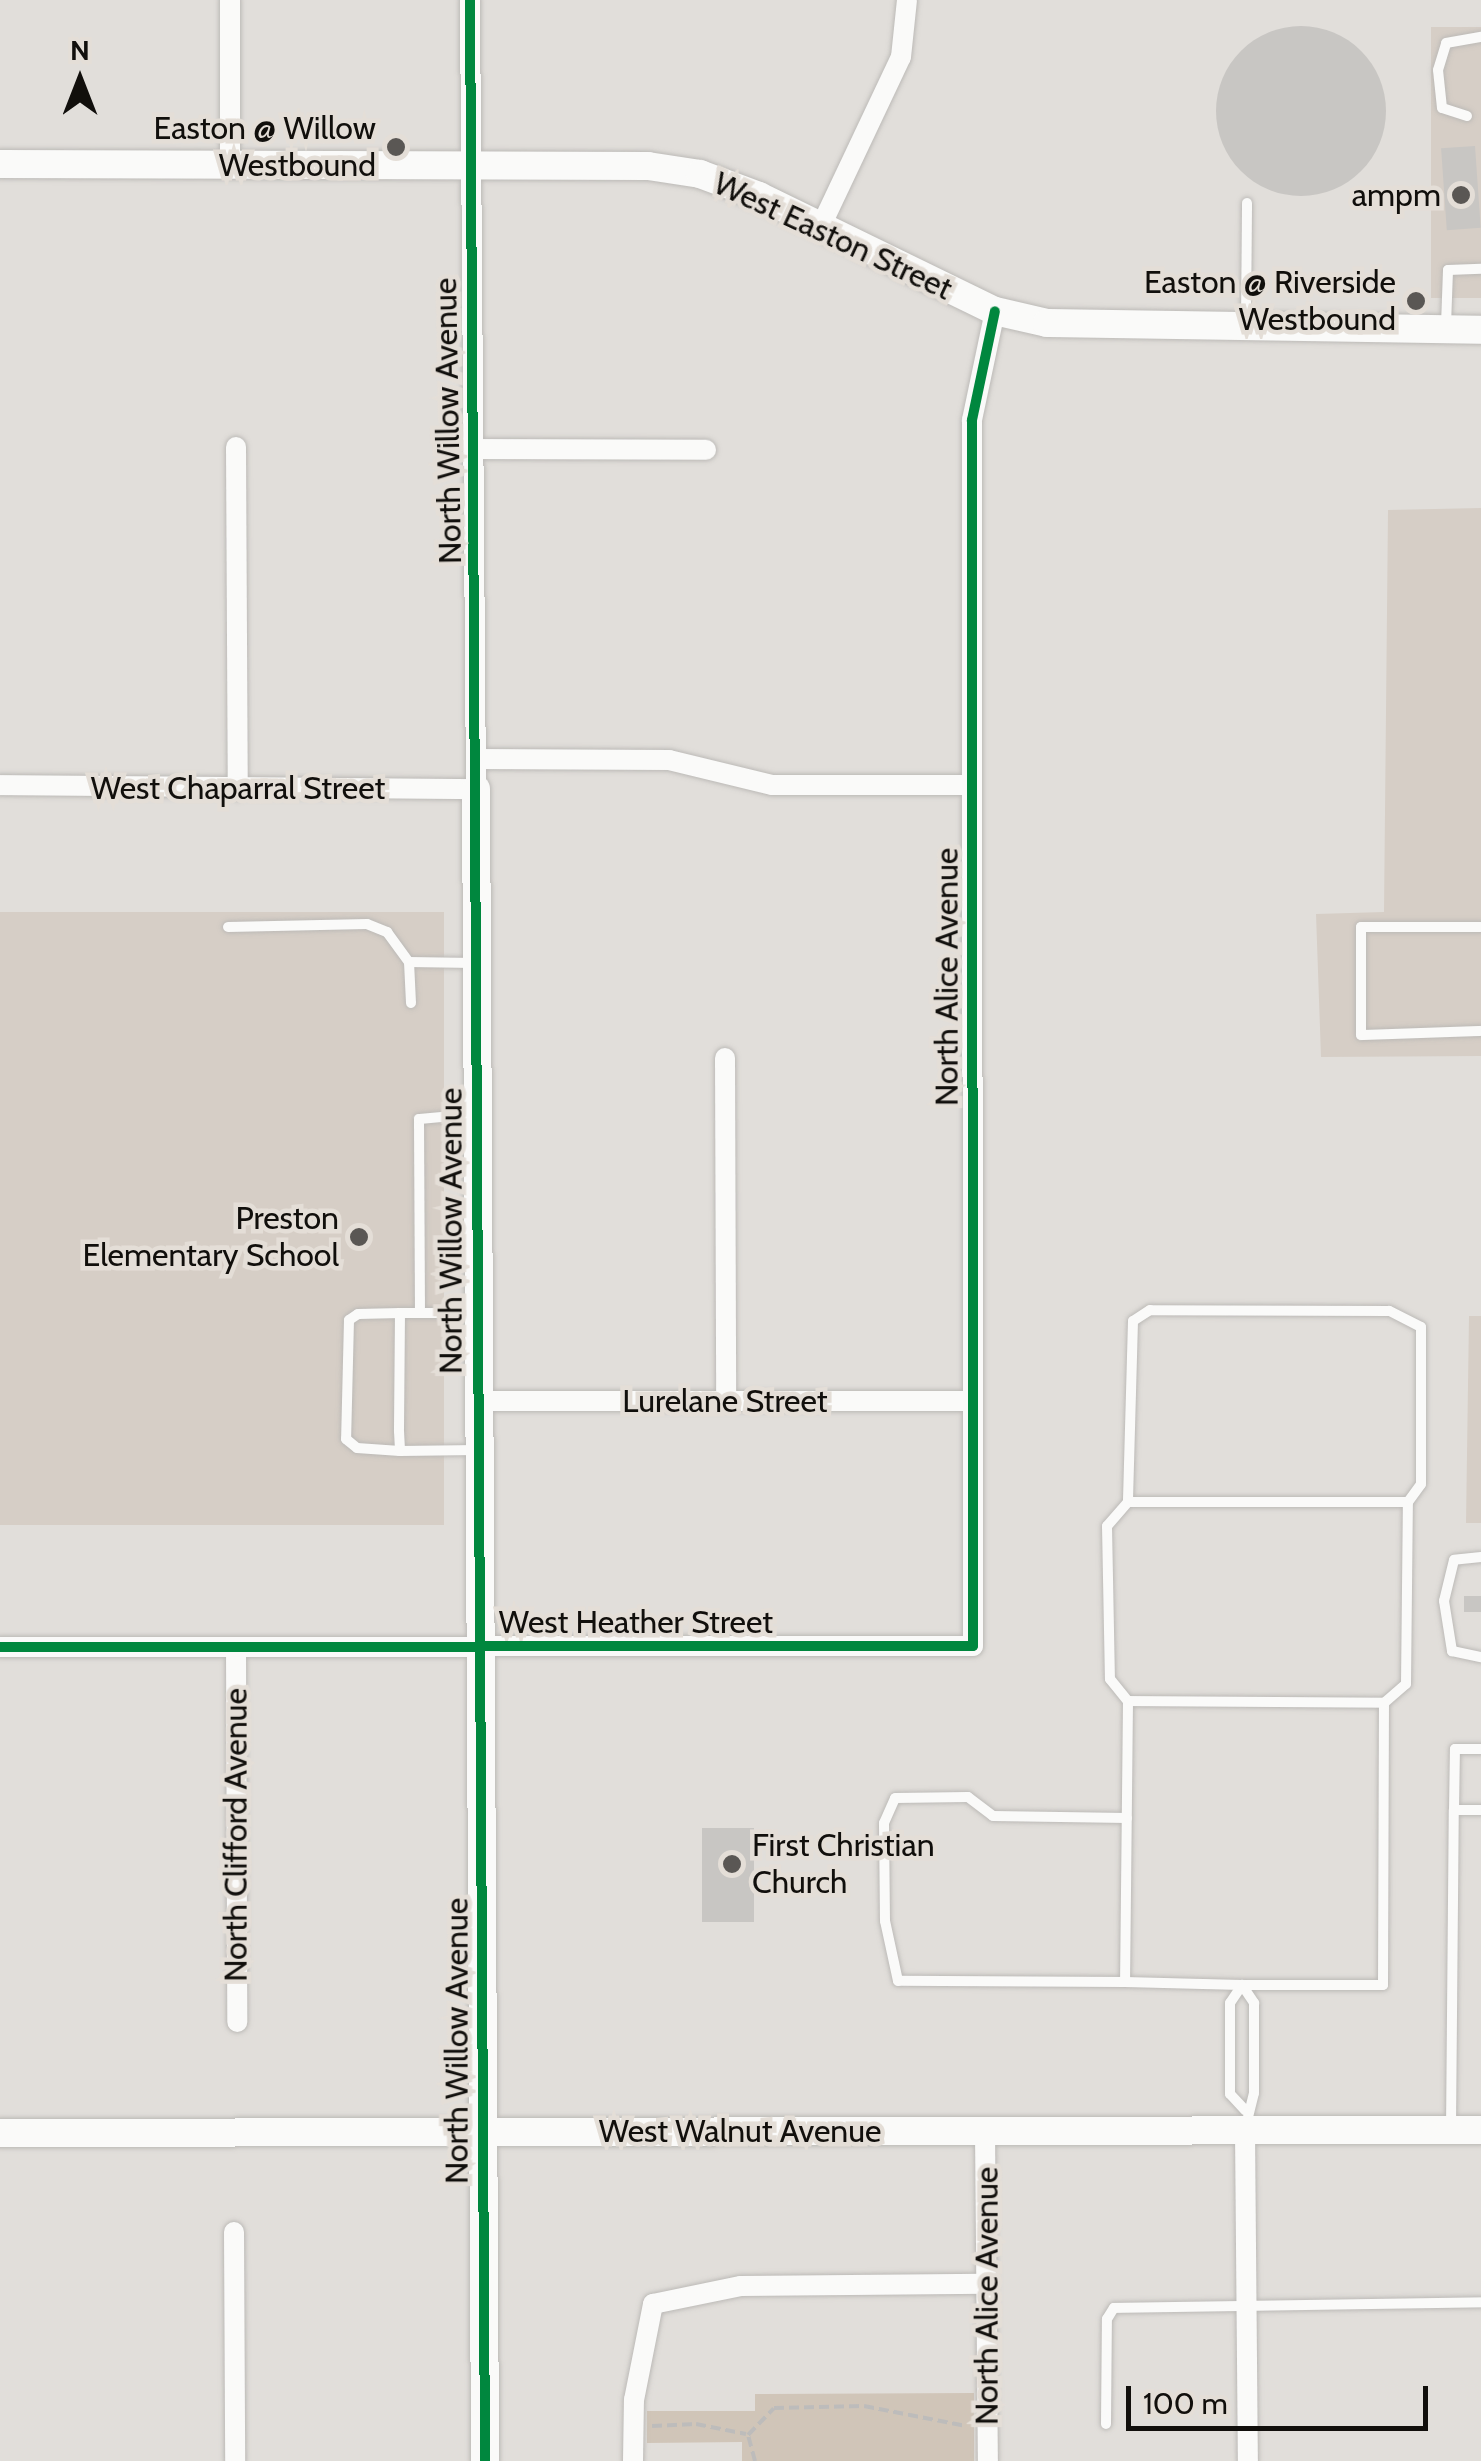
<!DOCTYPE html>
<html>
<head>
<meta charset="utf-8">
<style>
	body { margin:0 }
	#map { position:relative; width:1481px; height:2461px; overflow:hidden; background:#e1deda; font-family:Cabin,sans-serif }
	div>[style] { position:absolute }
	[style*='--x'] { left:calc(var(--x)*1px); top:calc(var(--y)*1px); width:calc(var(--w)*1px); rotate:calc(var(--a)*1deg) }
	.built>* { inset:0; background:#d6cec6; transform-origin:0 0 }
	.green>* { inset:0; background:#d0c5b8 }
	.building>* { inset:0; background:#c8c6c3; transform-origin:0 0 }
	.round { border-radius:50% }
	.path>* { height:4px; margin-top:-2px; transform-origin:0; background:repeating-linear-gradient(90deg,#bdbcbb 0 10px,transparent 0 15px) }
	.roads { filter:drop-shadow(0 0 2px #bcbab7) drop-shadow(0 0 2px #bcbab7) }
	.lane>* { height:10px; margin:-5px; padding:0 5px; transform-origin:5px; border-radius:5px; background:#fafaf9 }
	.street>* { height:20px; margin:-10px; padding:0 10px; transform-origin:10px; border-radius:10px; background:#fafaf9 }
	.secondary>* { height:28px; margin:-14px; padding:0 14px; transform-origin:14px; border-radius:14px; background:#fafaf9 }
	.cycleway>* { height:10px; margin:-5px; padding:0 5px; transform-origin:5px; border-radius:5px; background:#00873e }
	.dots>* { width:28px; height:28px; translate:-50% -50%; box-sizing:border-box; border:5px solid #e4ded7; border-radius:50% }
	span { translate:-50% -50%; white-space:nowrap; text-align:center; line-height:1.15; -webkit-text-stroke:9px #e4ded7; paint-order:stroke }
	.poi-label { font-size:32px; color:#110f0c }
	.right { translate:-100% -50%; text-align:right }
	.left { translate:0 -50%; text-align:left }
	.street-label { font-size:32px; color:#110f0c }
	.north { position:absolute; left:30px; top:30px; width:100px; height:100px; -webkit-text-stroke:8px #e4ded7; paint-order:stroke; rotate:0deg; font-size:28px; font-weight:700; line-height:40px; text-align:center; color:#110f0c }
	.north::after { content:''; display:block; margin:auto; width:35px; height:45px; background:#110f0c; clip-path:polygon(50% 0,100% 100%,50% 72%,0 100%) }
	.scale { position:absolute; left:1126px; top:2386px; width:302px; height:45px; box-sizing:border-box; border:5px solid #110f0c; border-top:0; padding-left:12px; font-size:30px; line-height:35px; white-space:nowrap; color:#110f0c; -webkit-text-stroke:8px #e4ded7; paint-order:stroke }
</style>
</head>
<body>
<div id="map">
	<div class="built">
		<div style="left:1431px;top:27px;width:50px;height:271px"></div>
		<div style="clip-path:polygon(1481px 508px,1481px 1056px,1321px 1057px,1316px 914px,1384px 912px,1388px 510px)"></div>
		<div style="left:444px;top:912px;width:613px;height:444px;rotate:90deg"></div>
		<div style="clip-path:polygon(1469px 1316px,1481px 1316px,1481px 1523px,1466px 1523px)"></div>
	</div>
	<div class="green">
		<div style="clip-path:polygon(974px 2393px,974px 2461px,742px 2461px,742px 2442px,647px 2443px,647px 2411px,755px 2411px,755px 2394px)"></div>
	</div>
	<div class="building">
		<div class="round" style="left:1216px;top:26px;width:170px;height:170px"></div>
		<div style="left:1475px;top:146px;width:82px;height:34px;rotate:86deg"></div>
		<div style="left:1464px;top:1596px;width:17px;height:16px"></div>
		<div style="left:702px;top:1828px;width:52px;height:94px"></div>
	</div>
	<div class="path">
		<div style="--x:652;--y:2426;--w:44;--a:-2.6"></div>
		<div style="--x:696;--y:2424;--w:51;--a:11.3"></div>
		<div style="--x:755;--y:2461;--w:27;--a:-105"></div>
		<div style="--x:748;--y:2435;--w:37;--a:-46"></div>
		<div style="--x:774;--y:2408;--w:90;--a:-1.3"></div>
		<div style="--x:864;--y:2406;--w:104;--a:11.1"></div>
	</div>
	<div class="roads">
		<div class="lane">
			<div style="--x:1467;--y:116;--w:26;--a:-162"></div>
			<div style="--x:1442;--y:108;--w:38;--a:-96"></div>
			<div style="--x:1438;--y:70;--w:28;--a:-73"></div>
			<div style="--x:1446;--y:43;--w:36;--a:-10"></div>
			<div style="--x:1246;--y:322;--w:119;--a:-89.5"></div>
			<div style="--x:1446;--y:325;--w:55;--a:-87.9"></div>
			<div style="--x:1448;--y:270;--w:33;--a:-2"></div>
			<div style="--x:228;--y:927;--w:139;--a:-1.2"></div>
			<div style="--x:367;--y:924;--w:22;--a:22"></div>
			<div style="--x:387;--y:932;--w:37;--a:54"></div>
			<div style="--x:409;--y:962;--w:41;--a:87.2"></div>
			<div style="--x:1481;--y:927;--w:120;--a:180"></div>
			<div style="--x:1361;--y:927;--w:108;--a:90"></div>
			<div style="--x:1361;--y:1035;--w:120;--a:-1.9"></div>
			<div style="--x:409;--y:962;--w:65;--a:0.9"></div>
			<div style="--x:400;--y:1313;--w:42;--a:178.6"></div>
			<div style="--x:358;--y:1314;--w:11;--a:146"></div>
			<div style="--x:349;--y:1320;--w:119;--a:91.4"></div>
			<div style="--x:346;--y:1439;--w:14;--a:39"></div>
			<div style="--x:357;--y:1448;--w:43;--a:4"></div>
			<div style="--x:420;--y:1313;--w:194;--a:-90.3"></div>
			<div style="--x:419;--y:1119;--w:56;--a:-5.1"></div>
			<div style="--x:475;--y:1313;--w:75;--a:180"></div>
			<div style="--x:400;--y:1313;--w:118;--a:90.5"></div>
			<div style="--x:399;--y:1431;--w:20;--a:87"></div>
			<div style="--x:400;--y:1451;--w:77;--a:-0.7"></div>
			<div style="--x:1128;--y:1502;--w:280;--a:0"></div>
			<div style="--x:1408;--y:1502;--w:22;--a:-54"></div>
			<div style="--x:1421;--y:1484;--w:157;--a:-90"></div>
			<div style="--x:1421;--y:1327;--w:36;--a:-153"></div>
			<div style="--x:1389;--y:1311;--w:239;--a:-179.8"></div>
			<div style="--x:1150;--y:1310;--w:20;--a:147"></div>
			<div style="--x:1133;--y:1321;--w:181;--a:91.6"></div>
			<div style="--x:1128;--y:1502;--w:32;--a:131"></div>
			<div style="--x:1107;--y:1526;--w:153;--a:88.9"></div>
			<div style="--x:1110;--y:1679;--w:28;--a:51"></div>
			<div style="--x:1128;--y:1701;--w:281;--a:90.6"></div>
			<div style="--x:1125;--y:1982;--w:117;--a:1.5"></div>
			<div style="--x:1242;--y:1985;--w:141;--a:0"></div>
			<div style="--x:1383;--y:1985;--w:282;--a:-89.8"></div>
			<div style="--x:1384;--y:1703;--w:29;--a:-41"></div>
			<div style="--x:1406;--y:1684;--w:182;--a:-89.4"></div>
			<div style="--x:1481;--y:1557;--w:27;--a:174"></div>
			<div style="--x:1454;--y:1560;--w:42;--a:103.7"></div>
			<div style="--x:1444;--y:1601;--w:51;--a:80.9"></div>
			<div style="--x:1452;--y:1651;--w:30;--a:12"></div>
			<div style="--x:1128;--y:1701;--w:256;--a:0.4"></div>
			<div style="--x:1454;--y:1810;--w:61;--a:-89.1"></div>
			<div style="--x:1455;--y:1749;--w:26;--a:0"></div>
			<div style="--x:1125;--y:1982;--w:227;--a:-179.7"></div>
			<div style="--x:898;--y:1981;--w:61;--a:-102.2"></div>
			<div style="--x:885;--y:1921;--w:98;--a:-90.6"></div>
			<div style="--x:884;--y:1823;--w:27;--a:-66"></div>
			<div style="--x:895;--y:1798;--w:73;--a:-0.8"></div>
			<div style="--x:968;--y:1797;--w:31;--a:37"></div>
			<div style="--x:993;--y:1816;--w:134;--a:0.9"></div>
			<div style="--x:1245;--y:2110;--w:22;--a:-133"></div>
			<div style="--x:1230;--y:2094;--w:91;--a:-90"></div>
			<div style="--x:1230;--y:2003;--w:22;--a:-56"></div>
			<div style="--x:1242;--y:1985;--w:22;--a:56"></div>
			<div style="--x:1254;--y:2003;--w:90;--a:90"></div>
			<div style="--x:1254;--y:2093;--w:38;--a:104"></div>
			<div style="--x:1451;--y:2129;--w:319;--a:-89.5"></div>
			<div style="--x:1454;--y:1810;--w:27;--a:0"></div>
			<div style="--x:1106;--y:2424;--w:105;--a:-89.5"></div>
			<div style="--x:1107;--y:2319;--w:13;--a:-58"></div>
			<div style="--x:1114;--y:2308;--w:367;--a:-0.9"></div>
		</div>
		<div class="street">
			<div style="--x:230;--y:163;--w:163;--a:-90"></div>
			<div style="--x:821;--y:226;--w:187;--a:-64.7"></div>
			<div style="--x:901;--y:57;--w:57;--a:-84"></div>
			<div style="--x:236;--y:447;--w:343;--a:89.7"></div>
			<div style="--x:474;--y:449;--w:232;--a:0.2"></div>
			<div style="--x:476;--y:759;--w:193;--a:0.3"></div>
			<div style="--x:669;--y:760;--w:106;--a:13.6"></div>
			<div style="--x:772;--y:785;--w:200;--a:0"></div>
			<div style="--x:0;--y:785;--w:476;--a:0.5"></div>
			<div style="--x:476;--y:789;--w:789;--a:-90.44"></div>
			<div style="--x:725;--y:1058;--w:343;--a:89.8"></div>
			<div style="--x:477;--y:1401;--w:496;--a:0"></div>
			<div style="--x:0;--y:1647;--w:973;--a:-0.06"></div>
			<div style="--x:973;--y:1646;--w:1226;--a:-90.05"></div>
			<div style="--x:972;--y:420;--w:111;--a:-78.1"></div>
			<div style="--x:236;--y:1647;--w:375;--a:89.8"></div>
			<div style="--x:985;--y:2131;--w:330;--a:89.5"></div>
			<div style="--x:1245;--y:2131;--w:330;--a:89.5"></div>
			<div style="--x:234;--y:2232;--w:229;--a:89.7"></div>
			<div style="--x:633;--y:2461;--w:61;--a:-89.1"></div>
			<div style="--x:634;--y:2400;--w:98;--a:-78.8"></div>
			<div style="--x:653;--y:2304;--w:90;--a:-11.6"></div>
			<div style="--x:741;--y:2286;--w:245;--a:-0.5"></div>
		</div>
		<div class="secondary">
			<div style="--x:0;--y:164;--w:648;--a:0.18"></div>
			<div style="--x:648;--y:166;--w:53;--a:8.7"></div>
			<div style="--x:700;--y:174;--w:63;--a:20.4"></div>
			<div style="--x:759;--y:196;--w:263;--a:26"></div>
			<div style="--x:995;--y:311;--w:53;--a:13"></div>
			<div style="--x:1047;--y:323;--w:434;--a:0.9"></div>
			<div style="--x:476;--y:789;--w:1672;--a:89.69"></div>
			<div style="--x:0;--y:2133;--w:1481;--a:-0.12"></div>
		</div>
	</div>
	<div class="cycleway">
		<div style="--x:470;--y:0;--w:2461;--a:89.65"></div>
		<div style="--x:0;--y:1647;--w:973;--a:-0.06"></div>
		<div style="--x:973;--y:1646;--w:1226;--a:-90.05"></div>
		<div style="--x:972;--y:420;--w:111;--a:-78.1"></div>
	</div>
	<div class="dots">
		<div style="left:396px;top:147px;background:#5a5754"></div>
		<div style="left:1461px;top:195px;background:#5a5754"></div>
		<div style="left:1416px;top:301px;background:#5a5754"></div>
		<div style="left:359px;top:1237px;background:#5a5754"></div>
		<div style="left:732px;top:1864px;background:#5a5754"></div>
	</div>
	<div class="poi-label">
		<span class="right" style="left:376px;top:147px">Easton @ Willow<br>Westbound</span>
		<span class="right" style="left:1441px;top:195px">ampm</span>
		<span class="right" style="left:1396px;top:301px">Easton @ Riverside<br>Westbound</span>
		<span class="right" style="left:339px;top:1237px">Preston<br>Elementary School</span>
		<span class="left" style="left:752px;top:1864px">First Christian<br>Church</span>
	</div>
	<div class="street-label">
		<span style="left:833px;top:236px;rotate:25deg">West Easton Street</span>
		<span style="left:448px;top:421px;rotate:-91deg">North Willow Avenue</span>
		<span style="left:238px;top:788px">West Chaparral Street</span>
		<span style="left:947px;top:977px;rotate:-90deg">North Alice Avenue</span>
		<span style="left:451px;top:1231px;rotate:-90deg">North Willow Avenue</span>
		<span style="left:725px;top:1401px">Lurelane Street</span>
		<span style="left:636px;top:1622px">West Heather Street</span>
		<span style="left:236px;top:1835px;rotate:-90deg">North Clifford Avenue</span>
		<span style="left:457px;top:2041px;rotate:-90deg">North Willow Avenue</span>
		<span style="left:740px;top:2131px">West Walnut Avenue</span>
		<span style="left:987px;top:2296px;rotate:-90deg">North Alice Avenue</span>
	</div>
	<div class="north">N</div>
	<div class="scale">100 m</div>
</div>
</body>
</html>
